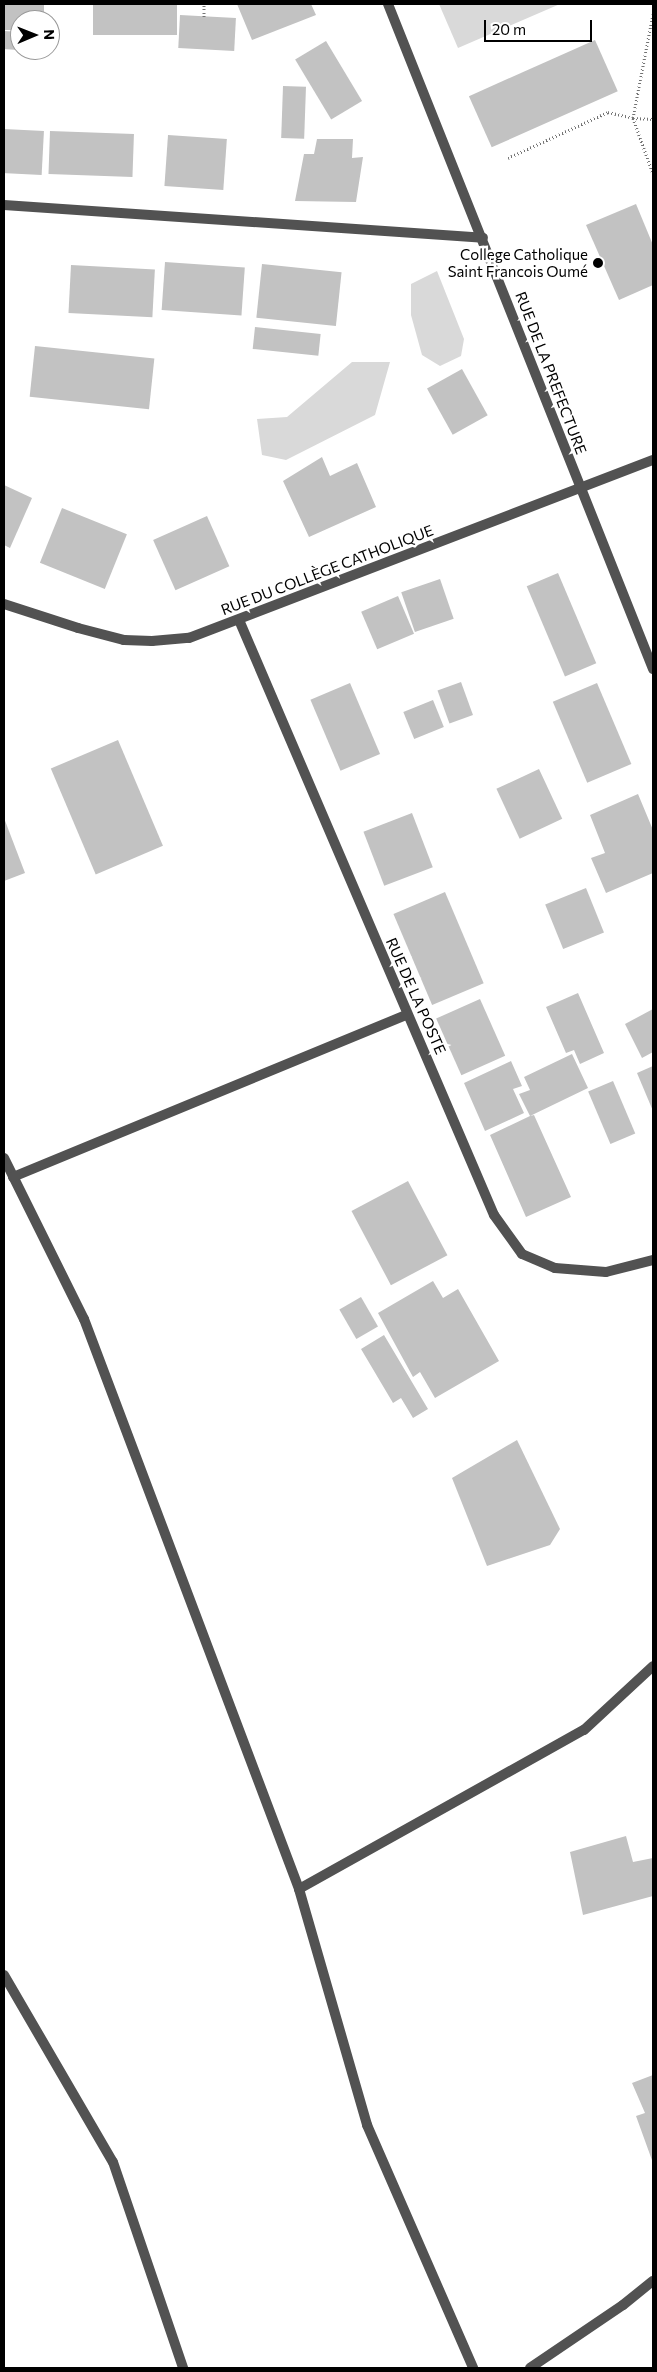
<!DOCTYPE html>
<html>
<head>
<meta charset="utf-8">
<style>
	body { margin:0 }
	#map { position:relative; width:657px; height:2372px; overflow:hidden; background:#fff; font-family:Commissioner,sans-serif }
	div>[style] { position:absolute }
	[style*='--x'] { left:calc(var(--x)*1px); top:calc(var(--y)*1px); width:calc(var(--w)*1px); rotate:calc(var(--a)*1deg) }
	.green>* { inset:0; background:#d9d9d9 }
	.building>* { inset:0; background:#c2c2c2; transform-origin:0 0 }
	.path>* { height:3px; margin-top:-1.5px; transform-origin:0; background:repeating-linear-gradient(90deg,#747474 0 1px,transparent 0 3.5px) }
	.minor>* { height:10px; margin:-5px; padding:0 5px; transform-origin:5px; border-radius:5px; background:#525252 }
	.dots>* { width:14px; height:14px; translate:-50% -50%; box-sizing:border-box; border:2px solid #fff; border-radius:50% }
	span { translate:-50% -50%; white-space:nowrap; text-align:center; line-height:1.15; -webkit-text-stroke:5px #fff; paint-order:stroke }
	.poi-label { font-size:15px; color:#000 }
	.right { translate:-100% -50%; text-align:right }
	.street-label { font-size:15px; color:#000 }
	.frame { position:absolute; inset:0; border:5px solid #000; pointer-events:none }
	.north { position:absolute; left:10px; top:10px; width:50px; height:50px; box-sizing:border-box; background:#fff; border:1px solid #999; border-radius:50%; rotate:89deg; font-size:14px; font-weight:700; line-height:20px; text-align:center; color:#000 }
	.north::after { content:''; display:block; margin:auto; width:18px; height:22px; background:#000; clip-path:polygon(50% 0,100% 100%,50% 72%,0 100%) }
	.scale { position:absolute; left:484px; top:20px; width:108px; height:22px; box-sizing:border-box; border:2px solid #000; border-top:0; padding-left:6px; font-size:15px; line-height:18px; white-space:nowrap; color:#000; -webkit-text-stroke:4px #fff; paint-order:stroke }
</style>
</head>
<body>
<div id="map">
	<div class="green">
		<div style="clip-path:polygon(439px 4px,560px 4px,458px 48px)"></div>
		<div style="clip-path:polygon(437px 271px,464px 339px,461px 356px,440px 366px,422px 355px,411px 315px,411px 284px)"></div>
		<div style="clip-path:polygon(352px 362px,390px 362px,375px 415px,286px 460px,262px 455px,257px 419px,287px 417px)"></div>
	</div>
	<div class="building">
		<div style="clip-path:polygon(4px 4px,44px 5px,44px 20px,20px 20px,20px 30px,4px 30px)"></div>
		<div style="left:93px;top:4px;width:84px;height:31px"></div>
		<div style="clip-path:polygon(237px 4px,311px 4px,316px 15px,252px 40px)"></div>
		<div style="left:180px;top:15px;width:56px;height:33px;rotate:3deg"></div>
		<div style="left:4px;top:31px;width:16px;height:18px;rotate:4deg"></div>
		<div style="left:595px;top:40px;width:56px;height:138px;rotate:66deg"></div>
		<div style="left:326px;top:41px;width:70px;height:36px;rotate:59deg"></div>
		<div style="left:283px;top:86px;width:23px;height:52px;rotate:2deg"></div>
		<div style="left:4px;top:129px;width:40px;height:44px;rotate:3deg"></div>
		<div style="left:50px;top:131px;width:84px;height:43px;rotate:2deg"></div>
		<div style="left:168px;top:135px;width:59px;height:51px;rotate:4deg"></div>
		<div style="clip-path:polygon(317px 139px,353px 139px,352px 158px,363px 157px,356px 202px,295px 201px,304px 154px,314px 154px)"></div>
		<div style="clip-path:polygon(636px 204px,653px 245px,653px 285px,619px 300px,586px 225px)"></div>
		<div style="left:165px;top:262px;width:80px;height:48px;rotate:4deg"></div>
		<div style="left:262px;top:264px;width:80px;height:54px;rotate:6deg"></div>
		<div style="left:71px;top:265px;width:84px;height:48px;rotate:3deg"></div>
		<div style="left:255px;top:327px;width:66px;height:22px;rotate:6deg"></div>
		<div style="left:35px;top:346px;width:120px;height:51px;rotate:6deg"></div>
		<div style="left:462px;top:369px;width:53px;height:40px;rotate:61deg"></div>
		<div style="clip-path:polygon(322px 457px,330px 476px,357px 463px,376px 507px,309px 537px,283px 481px)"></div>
		<div style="clip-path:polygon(4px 485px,32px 498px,10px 548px,4px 545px)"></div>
		<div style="left:62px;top:508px;width:70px;height:59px;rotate:22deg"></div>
		<div style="left:207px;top:516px;width:55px;height:59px;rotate:66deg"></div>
		<div style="left:558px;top:573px;width:98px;height:34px;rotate:67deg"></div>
		<div style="left:440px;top:579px;width:42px;height:41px;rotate:71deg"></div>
		<div style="left:398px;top:596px;width:41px;height:40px;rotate:67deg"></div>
		<div style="left:461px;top:682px;width:35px;height:25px;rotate:70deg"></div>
		<div style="left:350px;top:683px;width:77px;height:43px;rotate:67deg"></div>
		<div style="left:597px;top:683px;width:88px;height:48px;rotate:67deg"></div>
		<div style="left:433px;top:700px;width:29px;height:32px;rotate:68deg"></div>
		<div style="left:118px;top:740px;width:115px;height:73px;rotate:67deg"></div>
		<div style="left:539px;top:769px;width:55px;height:47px;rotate:65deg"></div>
		<div style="clip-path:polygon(638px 794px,653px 830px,653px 873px,606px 893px,591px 858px,605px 853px,590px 815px)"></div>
		<div style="left:412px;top:813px;width:58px;height:52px;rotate:69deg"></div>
		<div style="clip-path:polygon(4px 818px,25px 873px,4px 881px)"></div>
		<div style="left:586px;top:888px;width:48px;height:44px;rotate:68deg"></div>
		<div style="left:445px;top:892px;width:99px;height:56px;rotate:67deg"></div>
		<div style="clip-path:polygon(578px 993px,604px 1053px,580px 1064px,574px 1050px,566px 1053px,546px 1007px)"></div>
		<div style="left:480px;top:999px;width:62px;height:48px;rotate:66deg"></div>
		<div style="clip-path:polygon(653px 1009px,653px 1052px,642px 1058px,625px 1024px)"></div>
		<div style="clip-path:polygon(572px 1054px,588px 1088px,530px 1116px,534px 1115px,571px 1197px,526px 1217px,490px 1135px,530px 1116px,519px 1094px,530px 1090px,524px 1077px)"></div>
		<div style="clip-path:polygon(511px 1061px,522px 1086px,513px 1089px,524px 1113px,485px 1131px,464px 1083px)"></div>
		<div style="clip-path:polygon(653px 1066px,653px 1111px,637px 1073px)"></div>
		<div style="left:613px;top:1081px;width:57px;height:27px;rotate:67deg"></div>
		<div style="left:408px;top:1181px;width:84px;height:64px;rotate:62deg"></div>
		<div style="clip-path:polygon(433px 1281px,443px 1298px,458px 1289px,499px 1361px,435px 1398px,420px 1372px,413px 1377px,378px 1313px)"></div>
		<div style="left:361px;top:1297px;width:34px;height:25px;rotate:60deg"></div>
		<div style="clip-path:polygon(384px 1335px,428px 1409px,413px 1418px,401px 1398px,393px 1403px,361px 1349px)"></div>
		<div style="clip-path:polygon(517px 1440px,560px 1529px,550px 1545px,487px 1566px,452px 1478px)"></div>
		<div style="clip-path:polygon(626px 1836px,633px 1862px,653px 1858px,653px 1896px,583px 1915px,570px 1852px)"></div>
		<div style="clip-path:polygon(653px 2075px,653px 2163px,636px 2116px,645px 2113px,632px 2083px)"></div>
	</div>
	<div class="path">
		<div style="--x:653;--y:14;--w:106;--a:100.9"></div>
		<div style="--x:633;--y:118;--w:20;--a:3"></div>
		<div style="--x:204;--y:17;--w:13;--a:-90"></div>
		<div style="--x:508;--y:158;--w:110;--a:-24.7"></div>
		<div style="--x:608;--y:112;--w:26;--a:13"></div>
		<div style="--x:633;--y:118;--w:59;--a:70.3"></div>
	</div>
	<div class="minor">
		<div style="--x:388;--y:4;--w:716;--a:68.27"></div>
		<div style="--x:4;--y:205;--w:480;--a:3.9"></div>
		<div style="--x:4;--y:604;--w:78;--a:18"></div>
		<div style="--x:78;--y:628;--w:48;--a:14.6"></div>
		<div style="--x:124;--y:640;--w:28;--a:2"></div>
		<div style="--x:152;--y:641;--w:37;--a:-5"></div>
		<div style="--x:189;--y:638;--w:497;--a:-21"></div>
		<div style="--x:239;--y:620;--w:647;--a:66.8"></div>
		<div style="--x:494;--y:1215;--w:48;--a:54.3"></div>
		<div style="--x:522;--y:1254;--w:36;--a:23"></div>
		<div style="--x:555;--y:1268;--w:51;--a:4.5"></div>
		<div style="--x:606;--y:1272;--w:49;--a:-14.3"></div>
		<div style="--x:4;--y:1158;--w:180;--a:63.6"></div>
		<div style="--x:84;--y:1319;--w:609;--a:69.33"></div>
		<div style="--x:299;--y:1889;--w:246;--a:73.9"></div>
		<div style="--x:367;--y:2125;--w:265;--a:66.4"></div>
		<div style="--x:13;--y:1177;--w:426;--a:-22.4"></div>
		<div style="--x:299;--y:1889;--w:326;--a:-29.2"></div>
		<div style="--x:584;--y:1730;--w:94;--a:-42.8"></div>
		<div style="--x:4;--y:1975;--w:216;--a:59.8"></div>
		<div style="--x:113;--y:2162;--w:218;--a:71.2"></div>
		<div style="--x:530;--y:2368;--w:112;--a:-34.1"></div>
		<div style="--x:623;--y:2305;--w:38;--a:-39"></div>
	</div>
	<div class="dots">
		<div style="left:598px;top:263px;background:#000"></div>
	</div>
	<div class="poi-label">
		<span class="right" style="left:588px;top:263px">College Catholique<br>Saint Francois Oumé</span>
	</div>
	<div class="street-label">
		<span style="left:551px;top:373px;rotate:69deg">RUE DE LA PREFECTURE</span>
		<span style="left:327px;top:570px;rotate:-21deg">RUE DU COLLÈGE CATHOLIQUE</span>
		<span style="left:416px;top:996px;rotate:66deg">RUE DE LA POSTE</span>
	</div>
	<div class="frame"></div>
	<div class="north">N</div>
	<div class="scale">20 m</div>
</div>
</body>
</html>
